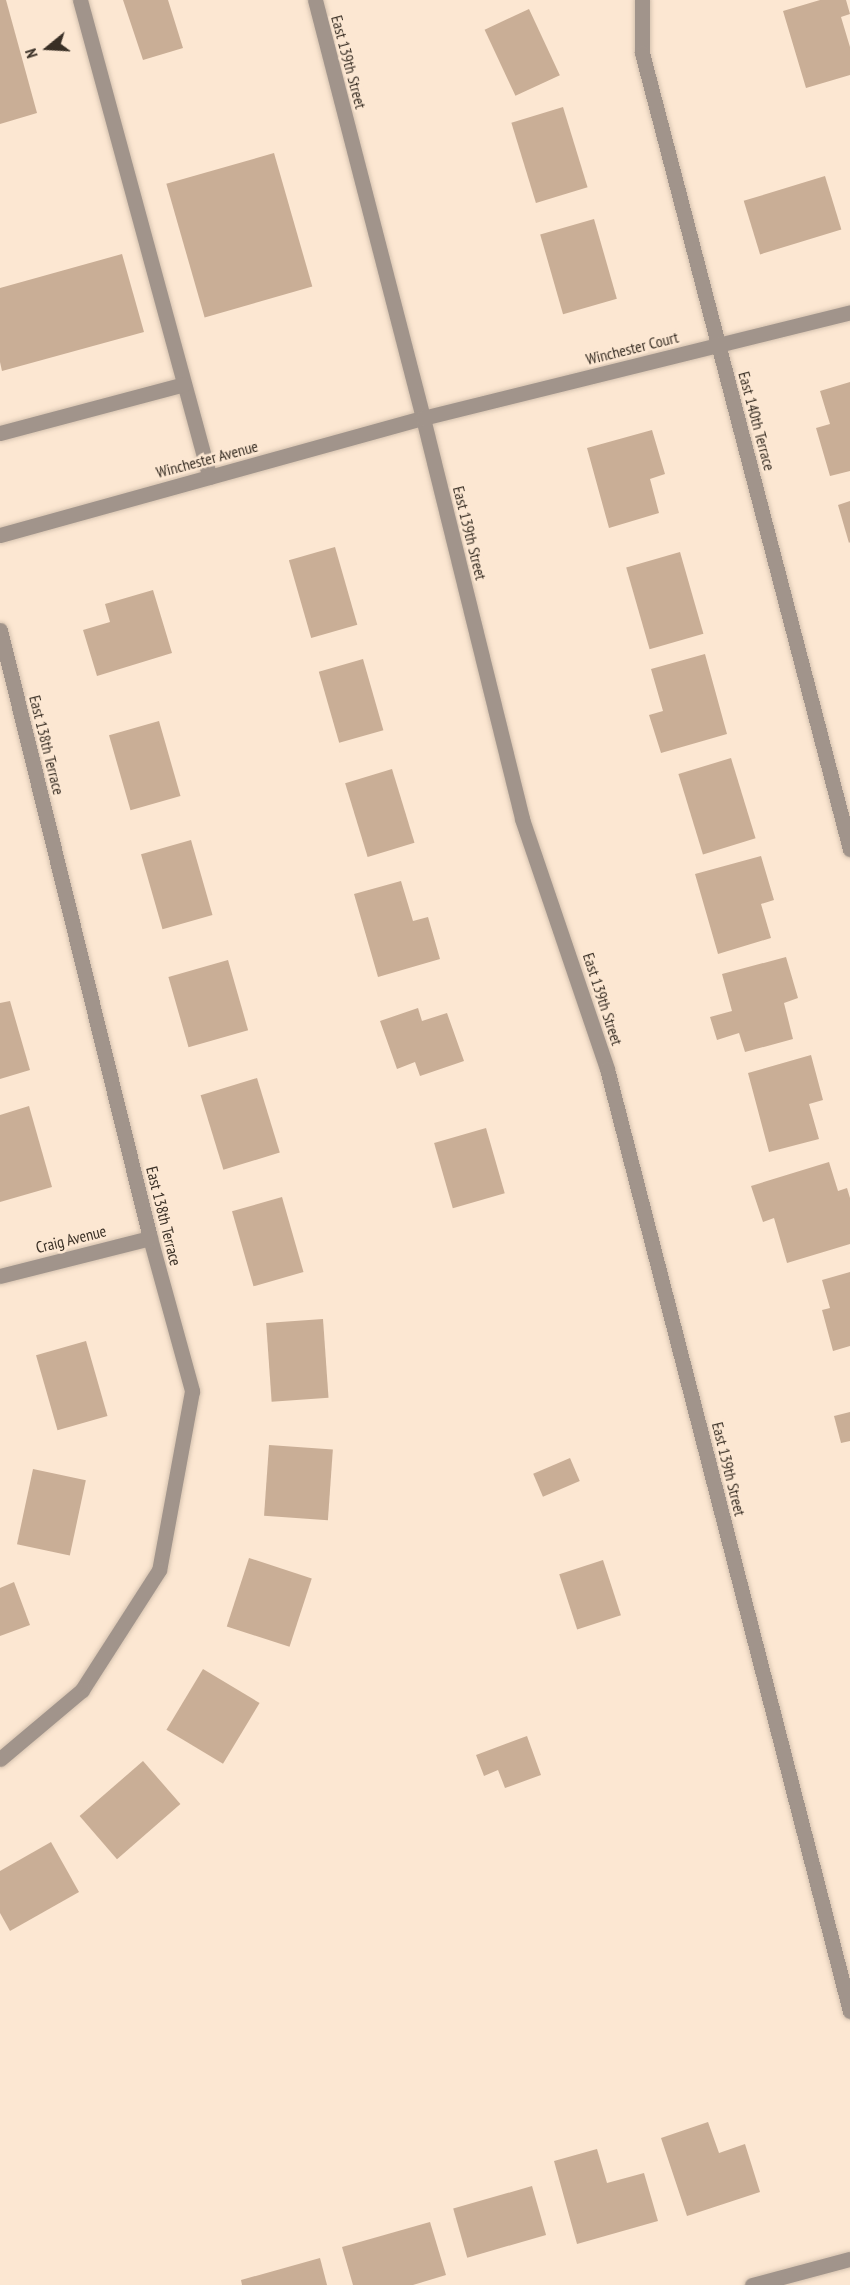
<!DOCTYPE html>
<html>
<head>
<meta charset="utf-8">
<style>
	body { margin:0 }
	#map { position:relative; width:850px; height:2285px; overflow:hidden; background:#fce7d2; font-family:"PT Sans Narrow",sans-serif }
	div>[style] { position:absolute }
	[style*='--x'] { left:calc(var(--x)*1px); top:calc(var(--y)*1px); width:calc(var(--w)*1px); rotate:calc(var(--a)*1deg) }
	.building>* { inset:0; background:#c9ae96; transform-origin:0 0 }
	.roads { filter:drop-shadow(0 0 2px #d5c2af) drop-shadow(0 0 2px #d5c2af) }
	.minor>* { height:15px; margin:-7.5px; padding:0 7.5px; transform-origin:7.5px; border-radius:7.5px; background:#a1948b }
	span { translate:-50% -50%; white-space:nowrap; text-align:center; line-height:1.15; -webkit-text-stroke:5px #fce7d2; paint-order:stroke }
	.street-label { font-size:16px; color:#392f25 }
	.north { position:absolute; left:18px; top:18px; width:60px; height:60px; -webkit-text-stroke:4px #fce7d2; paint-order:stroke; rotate:252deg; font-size:16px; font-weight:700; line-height:24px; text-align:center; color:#392f25 }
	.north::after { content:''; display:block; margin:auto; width:21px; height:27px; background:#392f25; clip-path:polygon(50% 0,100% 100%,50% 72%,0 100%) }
</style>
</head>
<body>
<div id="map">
	<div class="building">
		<div style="clip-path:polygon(0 0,6px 0,37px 113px,0 124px)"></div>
		<div style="clip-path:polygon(123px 0,168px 0,183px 48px,143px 60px)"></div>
		<div style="clip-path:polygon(820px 0,846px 0,850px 14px,841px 17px,850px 47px,850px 75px,806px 88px,783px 11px)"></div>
		<div style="left:529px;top:9px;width:73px;height:49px;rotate:65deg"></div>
		<div style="left:563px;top:107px;width:84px;height:54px;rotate:73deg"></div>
		<div style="left:274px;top:153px;width:139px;height:112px;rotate:74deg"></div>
		<div style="left:825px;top:176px;width:56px;height:85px;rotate:73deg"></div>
		<div style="left:594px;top:219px;width:83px;height:56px;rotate:74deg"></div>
		<div style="clip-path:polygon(122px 254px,144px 332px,2px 371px,0 362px,0 288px)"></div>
		<div style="clip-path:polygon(850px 382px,850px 471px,830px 476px,816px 428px,830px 424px,820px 391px)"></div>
		<div style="clip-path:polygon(652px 430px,665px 474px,650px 479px,659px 513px,609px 528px,587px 448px)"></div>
		<div style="clip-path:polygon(850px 501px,850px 542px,849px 543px,838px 505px)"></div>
		<div style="left:335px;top:547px;width:81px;height:48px;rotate:74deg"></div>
		<div style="left:680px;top:552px;width:85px;height:56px;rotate:74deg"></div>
		<div style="clip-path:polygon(153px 590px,172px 653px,97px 676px,83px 630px,110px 622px,105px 604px)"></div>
		<div style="clip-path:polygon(705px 654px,727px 734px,661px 753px,649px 715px,663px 711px,651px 669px)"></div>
		<div style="left:363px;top:659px;width:74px;height:46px;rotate:74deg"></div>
		<div style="left:159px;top:721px;width:78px;height:52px;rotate:74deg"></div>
		<div style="left:731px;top:758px;width:84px;height:55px;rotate:73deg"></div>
		<div style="left:392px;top:769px;width:77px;height:49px;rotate:73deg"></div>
		<div style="left:191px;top:840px;width:78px;height:52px;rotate:74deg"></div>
		<div style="clip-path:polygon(761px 856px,774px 900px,761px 904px,771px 938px,718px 954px,695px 874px)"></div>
		<div style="clip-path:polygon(401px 881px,413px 921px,428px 917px,440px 959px,378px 977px,354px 894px)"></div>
		<div style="clip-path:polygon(786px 957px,798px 998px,784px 1003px,793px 1039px,745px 1052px,739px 1033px,717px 1040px,710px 1017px,732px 1011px,722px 974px)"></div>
		<div style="left:228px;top:960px;width:73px;height:62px;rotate:74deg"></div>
		<div style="clip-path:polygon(10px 1001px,30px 1070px,0 1079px,0 1003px)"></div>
		<div style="clip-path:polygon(418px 1008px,422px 1021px,447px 1013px,464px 1061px,420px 1076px,415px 1062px,397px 1069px,380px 1021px)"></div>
		<div style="clip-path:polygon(811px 1055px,823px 1100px,809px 1104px,819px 1139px,769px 1152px,748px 1073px)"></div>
		<div style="left:257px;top:1078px;width:78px;height:59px;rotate:73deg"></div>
		<div style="clip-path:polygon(29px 1106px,52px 1187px,0 1202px,0 1115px)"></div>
		<div style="left:486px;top:1128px;width:68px;height:54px;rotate:74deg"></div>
		<div style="clip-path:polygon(829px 1162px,838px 1191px,847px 1188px,850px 1198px,850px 1244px,787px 1263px,774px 1218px,763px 1222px,751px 1186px)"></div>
		<div style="left:282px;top:1197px;width:78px;height:52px;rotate:74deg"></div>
		<div style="clip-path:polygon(850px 1272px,850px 1346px,833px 1351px,822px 1310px,830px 1308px,822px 1280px)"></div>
		<div style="left:323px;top:1319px;width:79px;height:57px;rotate:86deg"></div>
		<div style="left:86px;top:1341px;width:78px;height:52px;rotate:74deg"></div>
		<div style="clip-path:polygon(850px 1412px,850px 1441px,841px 1443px,834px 1416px)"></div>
		<div style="left:269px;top:1445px;width:64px;height:71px;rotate:4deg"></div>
		<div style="left:570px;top:1458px;width:25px;height:40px;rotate:67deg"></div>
		<div style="left:33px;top:1469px;width:54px;height:77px;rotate:12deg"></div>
		<div style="left:249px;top:1558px;width:66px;height:72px;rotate:18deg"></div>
		<div style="left:603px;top:1560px;width:58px;height:46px;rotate:72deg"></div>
		<div style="clip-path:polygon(14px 1582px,30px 1625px,0 1636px,0 1588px)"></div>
		<div style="left:203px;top:1669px;width:66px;height:71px;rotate:31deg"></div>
		<div style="clip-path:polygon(527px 1736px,541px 1775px,505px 1788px,498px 1770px,484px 1776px,476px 1755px)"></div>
		<div style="left:143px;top:1761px;width:57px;height:84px;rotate:49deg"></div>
		<div style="clip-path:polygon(51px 1842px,79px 1892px,10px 1931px,0 1913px,0 1871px)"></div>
		<div style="clip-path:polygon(708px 2122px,719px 2153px,745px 2144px,760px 2192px,687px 2216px,661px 2138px)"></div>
		<div style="clip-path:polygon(597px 2149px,607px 2183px,644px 2173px,658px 2221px,577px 2244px,554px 2161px)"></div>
		<div style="left:532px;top:2186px;width:51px;height:82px;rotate:74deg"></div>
		<div style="clip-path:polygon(430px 2222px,446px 2275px,413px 2285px,353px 2285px,342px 2247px)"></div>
		<div style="clip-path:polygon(320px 2258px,327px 2285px,242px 2285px,241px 2280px)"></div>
	</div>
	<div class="roads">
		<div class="minor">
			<div style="--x:80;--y:0;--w:494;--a:74.8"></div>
			<div style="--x:315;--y:0;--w:432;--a:75.5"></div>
			<div style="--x:423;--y:418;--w:413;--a:76.1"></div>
			<div style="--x:522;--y:819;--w:264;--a:71.2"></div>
			<div style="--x:607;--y:1069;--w:973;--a:75.54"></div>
			<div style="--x:642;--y:0;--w:53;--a:90"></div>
			<div style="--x:642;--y:53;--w:823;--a:75.36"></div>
			<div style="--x:0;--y:433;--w:190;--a:-14.9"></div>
			<div style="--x:0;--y:535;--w:439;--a:-15.5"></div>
			<div style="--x:423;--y:418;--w:440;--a:-13.9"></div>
			<div style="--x:0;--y:630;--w:626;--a:76.14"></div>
			<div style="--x:150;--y:1238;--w:159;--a:74.6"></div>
			<div style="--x:192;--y:1391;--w:182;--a:100.4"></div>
			<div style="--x:159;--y:1570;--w:143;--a:122.7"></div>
			<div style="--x:82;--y:1690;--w:107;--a:139.9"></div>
			<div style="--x:0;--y:1276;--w:155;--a:-14.2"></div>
			<div style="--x:752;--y:2285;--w:101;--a:-14.9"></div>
		</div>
	</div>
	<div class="street-label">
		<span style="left:349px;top:62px;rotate:75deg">East 139th Street</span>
		<span style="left:632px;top:348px;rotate:-14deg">Winchester Court</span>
		<span style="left:757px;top:421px;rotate:75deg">East 140th Terrace</span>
		<span style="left:207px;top:459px;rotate:-15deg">Winchester Avenue</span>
		<span style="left:470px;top:533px;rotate:76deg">East 139th Street</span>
		<span style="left:47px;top:745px;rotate:76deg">East 138th Terrace</span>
		<span style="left:603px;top:999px;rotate:72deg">East 139th Street</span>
		<span style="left:164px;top:1216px;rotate:76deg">East 138th Terrace</span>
		<span style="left:71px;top:1239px;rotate:-14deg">Craig Avenue</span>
		<span style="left:729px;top:1469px;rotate:76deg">East 139th Street</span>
	</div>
	<div class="north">N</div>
</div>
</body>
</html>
